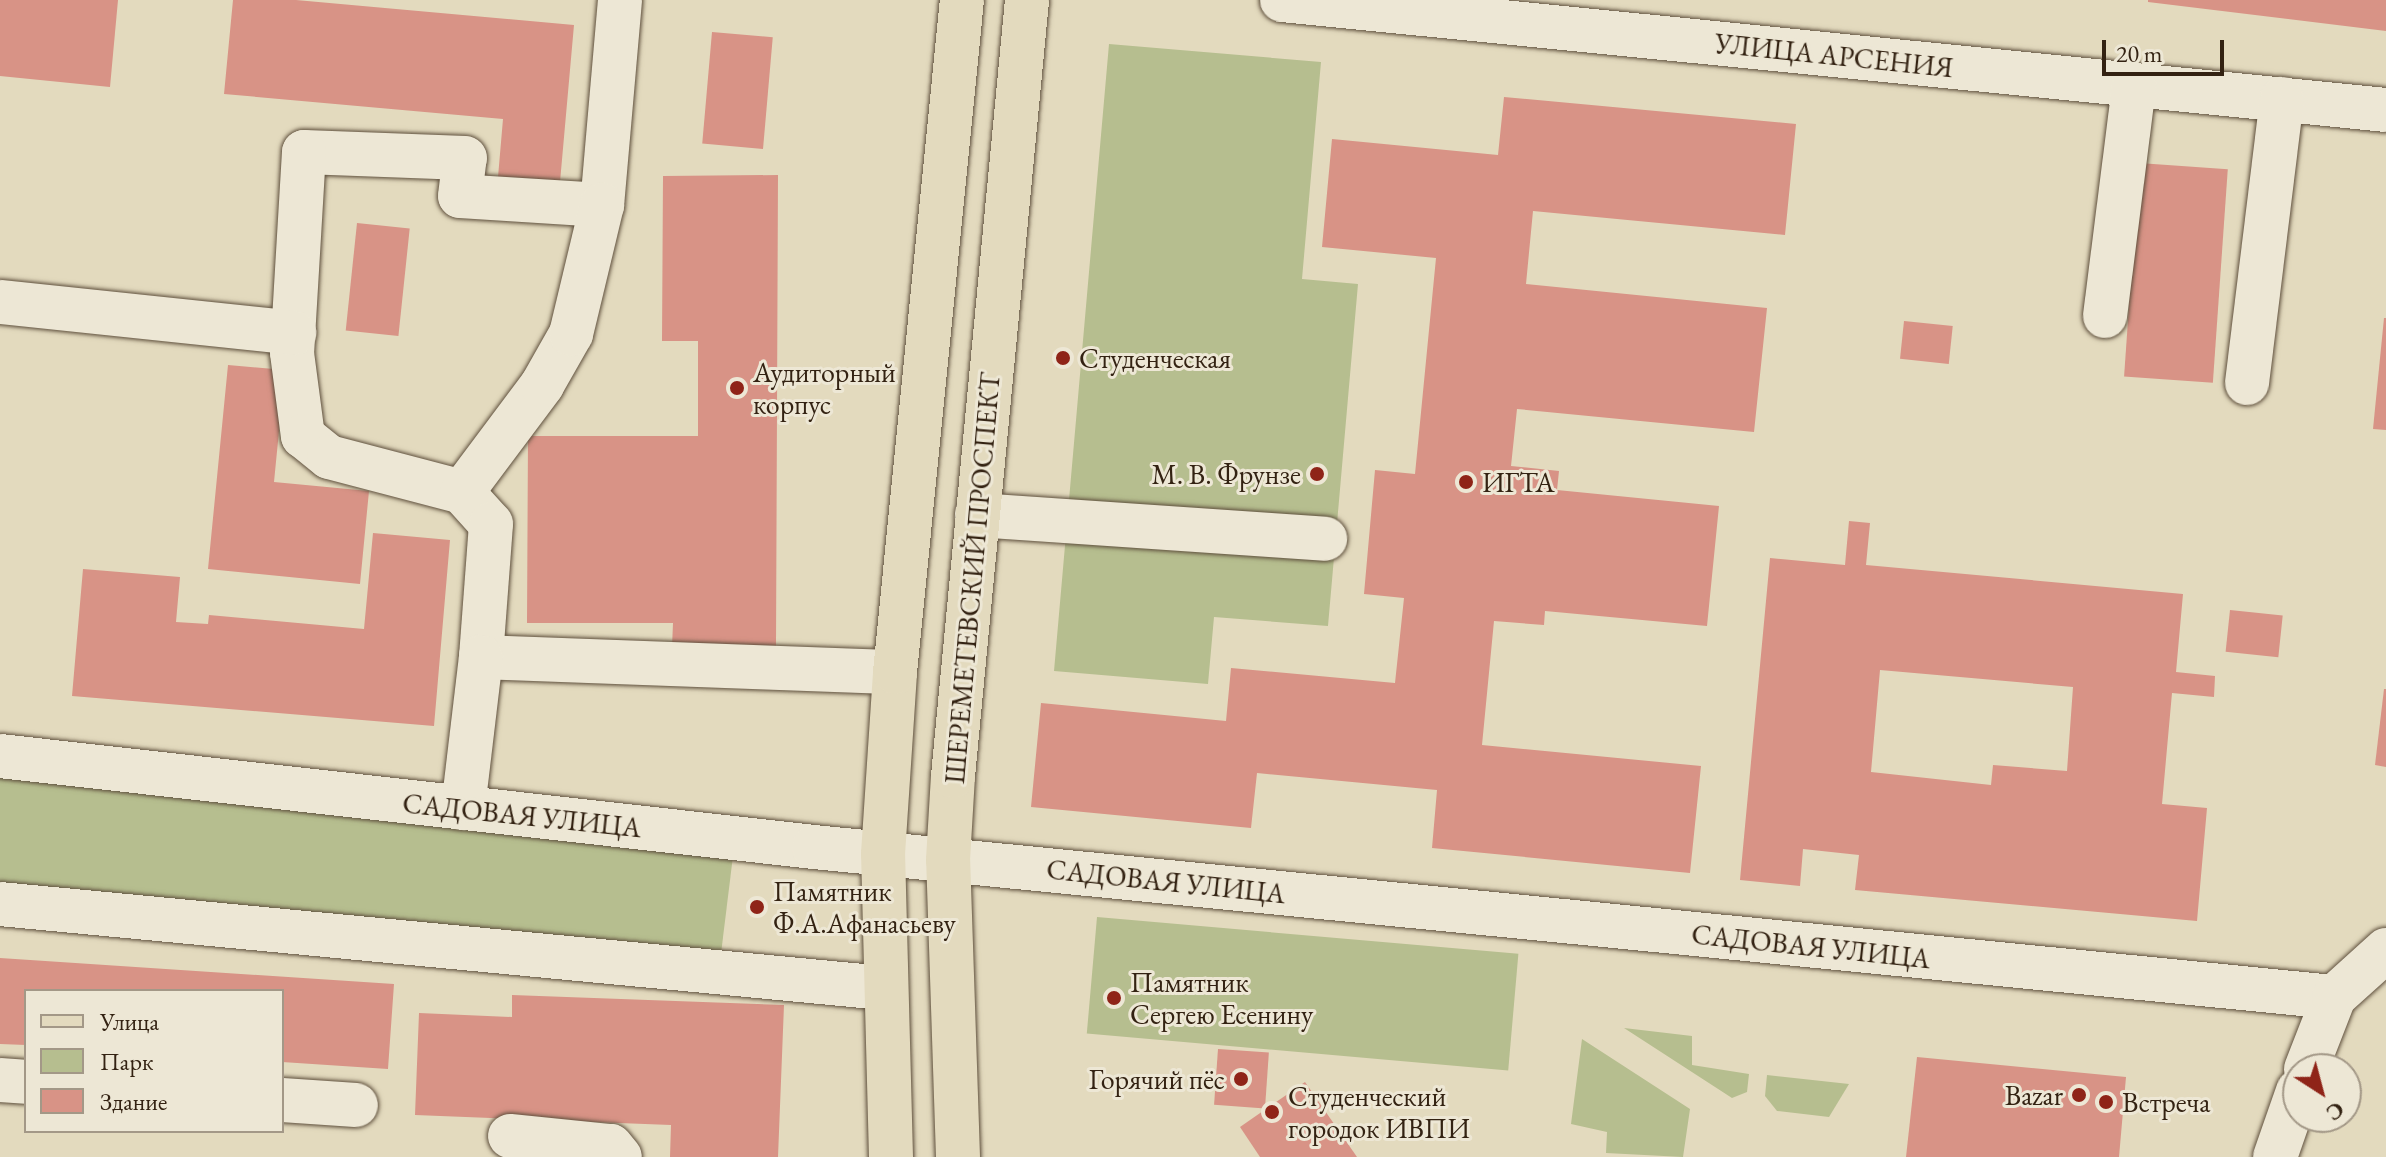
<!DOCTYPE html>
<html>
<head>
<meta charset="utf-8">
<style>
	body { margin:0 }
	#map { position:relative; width:2386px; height:1157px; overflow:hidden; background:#e3dabe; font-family:"EB Garamond",serif }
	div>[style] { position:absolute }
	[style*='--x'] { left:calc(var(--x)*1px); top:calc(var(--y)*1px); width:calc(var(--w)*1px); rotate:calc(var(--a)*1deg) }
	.green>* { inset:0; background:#b6be8f; transform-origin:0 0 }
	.building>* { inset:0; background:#d89386; transform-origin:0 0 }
	.roads { filter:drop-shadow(0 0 2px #5f503d) drop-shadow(0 0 2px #5f503d) }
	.minor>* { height:44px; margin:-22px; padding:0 22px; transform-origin:22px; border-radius:22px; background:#ede7d5 }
	.major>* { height:44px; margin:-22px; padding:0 22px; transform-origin:22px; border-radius:22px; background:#e3dabe }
	.dots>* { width:22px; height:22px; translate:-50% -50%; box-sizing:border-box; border:4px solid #ede7d5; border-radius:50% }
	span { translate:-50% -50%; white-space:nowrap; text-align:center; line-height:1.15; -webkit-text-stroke:6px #ede7d5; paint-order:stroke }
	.street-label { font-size:28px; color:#332212 }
	.poi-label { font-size:28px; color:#332212 }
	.left { translate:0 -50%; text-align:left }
	.right { translate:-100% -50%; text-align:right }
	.legend { position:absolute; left:24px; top:989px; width:260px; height:144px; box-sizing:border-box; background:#ede7d5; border:2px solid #a39887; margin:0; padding:10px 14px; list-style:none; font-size:24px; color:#332212 }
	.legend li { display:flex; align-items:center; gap:16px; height:40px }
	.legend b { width:40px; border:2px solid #a39887 }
	.north { position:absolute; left:2282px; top:1053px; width:80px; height:80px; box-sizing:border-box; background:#ede7d5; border:2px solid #a39887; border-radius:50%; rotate:144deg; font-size:22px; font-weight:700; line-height:32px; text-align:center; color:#332212 }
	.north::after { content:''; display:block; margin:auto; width:28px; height:36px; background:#8f2418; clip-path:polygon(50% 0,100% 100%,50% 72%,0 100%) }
	.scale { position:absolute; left:2102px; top:40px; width:122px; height:36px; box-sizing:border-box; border:4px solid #332212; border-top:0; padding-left:10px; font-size:24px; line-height:28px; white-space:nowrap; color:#332212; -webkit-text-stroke:6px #ede7d5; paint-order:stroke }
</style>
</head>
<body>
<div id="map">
	<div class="green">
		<div style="clip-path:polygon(1109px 44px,1321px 62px,1302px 279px,1358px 284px,1328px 626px,1214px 617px,1208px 684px,1054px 671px)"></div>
		<div style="left:0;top:770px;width:738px;height:114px;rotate:7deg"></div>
		<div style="left:1097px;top:917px;width:423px;height:117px;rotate:5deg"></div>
		<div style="clip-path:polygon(1624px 1028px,1692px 1036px,1692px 1065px,1749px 1074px,1747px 1092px,1732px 1098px)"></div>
		<div style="clip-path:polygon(1582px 1039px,1690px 1109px,1683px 1157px,1606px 1153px,1607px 1132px,1571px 1124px)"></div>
		<div style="clip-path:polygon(1767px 1075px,1849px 1084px,1829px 1117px,1777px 1111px,1765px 1096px)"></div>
	</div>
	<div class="building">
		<div style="clip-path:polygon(0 0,118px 0,110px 87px,0 76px)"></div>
		<div style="clip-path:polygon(233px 0,296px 0,574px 25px,560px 182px,498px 177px,503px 119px,224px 94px)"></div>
		<div style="clip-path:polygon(2386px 0,2386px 31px,2148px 2px,2148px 0)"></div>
		<div style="left:712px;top:32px;width:61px;height:112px;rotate:5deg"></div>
		<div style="clip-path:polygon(1504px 97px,1796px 124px,1785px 235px,1533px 211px,1526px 284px,1767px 308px,1754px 432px,1517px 409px,1511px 466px,1559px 471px,1557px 490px,1719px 506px,1707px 626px,1545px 611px,1544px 625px,1494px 621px,1482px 745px,1701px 766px,1690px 873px,1432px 848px,1437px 790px,1257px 773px,1251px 828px,1031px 807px,1041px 703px,1226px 721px,1231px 668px,1395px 683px,1404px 598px,1364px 594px,1375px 470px,1415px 474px,1436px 258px,1322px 247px,1332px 139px,1498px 155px)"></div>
		<div style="left:2139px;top:163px;width:89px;height:214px;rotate:4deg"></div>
		<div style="clip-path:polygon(778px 175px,776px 647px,672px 647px,673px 623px,527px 623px,528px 436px,698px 436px,698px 341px,662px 341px,663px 176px)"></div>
		<div style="left:357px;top:223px;width:53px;height:108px;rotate:6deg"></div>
		<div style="clip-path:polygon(2384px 318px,2386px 318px,2386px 430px,2373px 429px)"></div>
		<div style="left:1904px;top:321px;width:49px;height:38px;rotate:6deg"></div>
		<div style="clip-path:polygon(228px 365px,285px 370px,274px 482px,369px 491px,360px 584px,208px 569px)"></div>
		<div style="clip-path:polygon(evenodd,1849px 521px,1870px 523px,1866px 565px,2183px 594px,2176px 672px,2215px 676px,2214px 697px,2172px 693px,2162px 804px,2207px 808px,2197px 921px,1855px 890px,1859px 855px,1803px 849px,1800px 886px,1740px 880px,1770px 558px,1845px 565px,1849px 521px,1880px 670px,2073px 687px,2067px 771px,1993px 765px,1991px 785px,1871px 772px,1880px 670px)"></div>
		<div style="clip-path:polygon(373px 533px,450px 540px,434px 726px,72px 696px,83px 569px,180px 577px,176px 622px,208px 624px,209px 615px,364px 629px)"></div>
		<div style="left:2230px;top:610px;width:53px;height:42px;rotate:6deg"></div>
		<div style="clip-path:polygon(2384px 689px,2386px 689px,2386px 767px,2375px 765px)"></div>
		<div style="clip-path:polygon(0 958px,394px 984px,388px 1069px,282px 1062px,282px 991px,26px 991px,26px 1045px,0 1044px)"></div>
		<div style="clip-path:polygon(512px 995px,784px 1005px,778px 1157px,670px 1157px,671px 1125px,415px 1115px,419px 1013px,512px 1017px)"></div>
		<div style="left:1218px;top:1049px;width:51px;height:56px;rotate:4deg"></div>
		<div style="clip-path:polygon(1917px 1057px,2126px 1077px,2119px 1157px,1906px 1157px)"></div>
		<div style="clip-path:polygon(1305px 1082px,1357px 1157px,1260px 1157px,1240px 1127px)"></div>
	</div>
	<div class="roads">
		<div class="minor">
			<div style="--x:620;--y:0;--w:206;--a:95"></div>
			<div style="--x:602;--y:205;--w:142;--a:-176.4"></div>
			<div style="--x:460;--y:196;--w:38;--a:-83"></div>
			<div style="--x:465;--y:158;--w:161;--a:-177.9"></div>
			<div style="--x:304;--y:152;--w:201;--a:93.4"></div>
			<div style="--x:292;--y:353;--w:84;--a:82.5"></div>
			<div style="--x:303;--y:436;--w:33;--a:39"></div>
			<div style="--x:329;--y:457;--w:138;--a:14.7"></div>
			<div style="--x:462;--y:492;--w:43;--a:47.8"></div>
			<div style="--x:491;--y:524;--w:133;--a:94.3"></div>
			<div style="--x:481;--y:657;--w:414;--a:2.1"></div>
			<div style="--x:1282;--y:0;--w:1109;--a:5.69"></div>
			<div style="--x:0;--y:302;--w:296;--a:6"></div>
			<div style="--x:2105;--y:316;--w:233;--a:-82.8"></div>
			<div style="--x:2247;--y:383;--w:286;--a:-83"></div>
			<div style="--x:462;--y:492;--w:134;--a:-53.2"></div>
			<div style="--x:542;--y:385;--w:59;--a:-60.4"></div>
			<div style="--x:571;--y:334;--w:133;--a:-76.5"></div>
			<div style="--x:977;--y:515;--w:349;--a:3.9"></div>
			<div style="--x:0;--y:756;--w:819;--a:6.38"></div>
			<div style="--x:814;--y:847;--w:1527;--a:5.64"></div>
			<div style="--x:463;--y:808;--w:152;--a:-83.2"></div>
			<div style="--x:0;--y:904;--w:887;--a:5.43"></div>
			<div style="--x:2306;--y:1069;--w:77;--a:-68.7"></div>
			<div style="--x:2334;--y:997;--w:70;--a:-42.1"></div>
			<div style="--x:0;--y:1080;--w:26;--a:4"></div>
			<div style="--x:282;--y:1100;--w:74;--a:3.9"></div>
			<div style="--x:510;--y:1136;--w:101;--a:5.7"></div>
			<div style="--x:611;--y:1146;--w:14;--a:51"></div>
			<div style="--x:2275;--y:1157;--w:70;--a:-70.8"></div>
		</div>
		<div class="major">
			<div style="--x:891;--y:1157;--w:303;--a:-91.5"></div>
			<div style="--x:883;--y:854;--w:182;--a:-86.2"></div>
			<div style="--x:895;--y:672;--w:675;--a:-84.31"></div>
			<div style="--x:958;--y:1157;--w:297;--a:-91.9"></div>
			<div style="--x:948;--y:860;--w:84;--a:-86.6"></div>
			<div style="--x:953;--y:776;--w:780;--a:-84.55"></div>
		</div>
	</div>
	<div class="dots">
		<div style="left:1063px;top:358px;background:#8f2418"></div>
		<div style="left:737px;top:388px;background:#8f2418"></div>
		<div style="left:1317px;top:474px;background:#8f2418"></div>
		<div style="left:1466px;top:482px;background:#8f2418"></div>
		<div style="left:757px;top:907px;background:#8f2418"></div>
		<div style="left:1114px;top:998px;background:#8f2418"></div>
		<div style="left:1241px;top:1079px;background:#8f2418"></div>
		<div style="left:2079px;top:1095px;background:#8f2418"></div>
		<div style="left:2106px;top:1102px;background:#8f2418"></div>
		<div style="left:1272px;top:1112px;background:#8f2418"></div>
	</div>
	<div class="street-label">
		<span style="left:1834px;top:55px;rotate:6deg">УЛИЦА АРСЕНИЯ</span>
		<span style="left:972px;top:578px;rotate:-85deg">ШЕРЕМЕТЕВСКИЙ ПРОСПЕКТ</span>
		<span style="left:522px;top:815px;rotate:6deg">САДОВАЯ УЛИЦА</span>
		<span style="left:1166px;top:881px;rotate:6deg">САДОВАЯ УЛИЦА</span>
		<span style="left:1811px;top:946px;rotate:6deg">САДОВАЯ УЛИЦА</span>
	</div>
	<div class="poi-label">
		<span class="left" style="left:1079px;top:358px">Студенческая</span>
		<span class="left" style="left:753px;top:388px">Аудиторный<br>корпус</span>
		<span class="right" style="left:1301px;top:474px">М. В. Фрунзе</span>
		<span class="left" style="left:1482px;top:482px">ИГТА</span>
		<span class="left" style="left:773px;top:907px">Памятник<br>Ф.А.Афанасьеву</span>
		<span class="left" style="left:1130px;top:998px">Памятник<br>Сергею Есенину</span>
		<span class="right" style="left:1225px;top:1079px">Горячий пёс</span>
		<span class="right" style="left:2063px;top:1095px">Bazar</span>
		<span class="left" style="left:1288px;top:1112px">Студенческий<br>городок ИВПИ</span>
		<span class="left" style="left:2122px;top:1102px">Встреча</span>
	</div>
	<ul class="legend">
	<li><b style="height:10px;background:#e3dabe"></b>Улица</li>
	<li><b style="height:22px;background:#b6be8f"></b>Парк</li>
	<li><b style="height:22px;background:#d89386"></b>Здание</li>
	</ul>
	<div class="north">С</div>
	<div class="scale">20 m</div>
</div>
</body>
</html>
